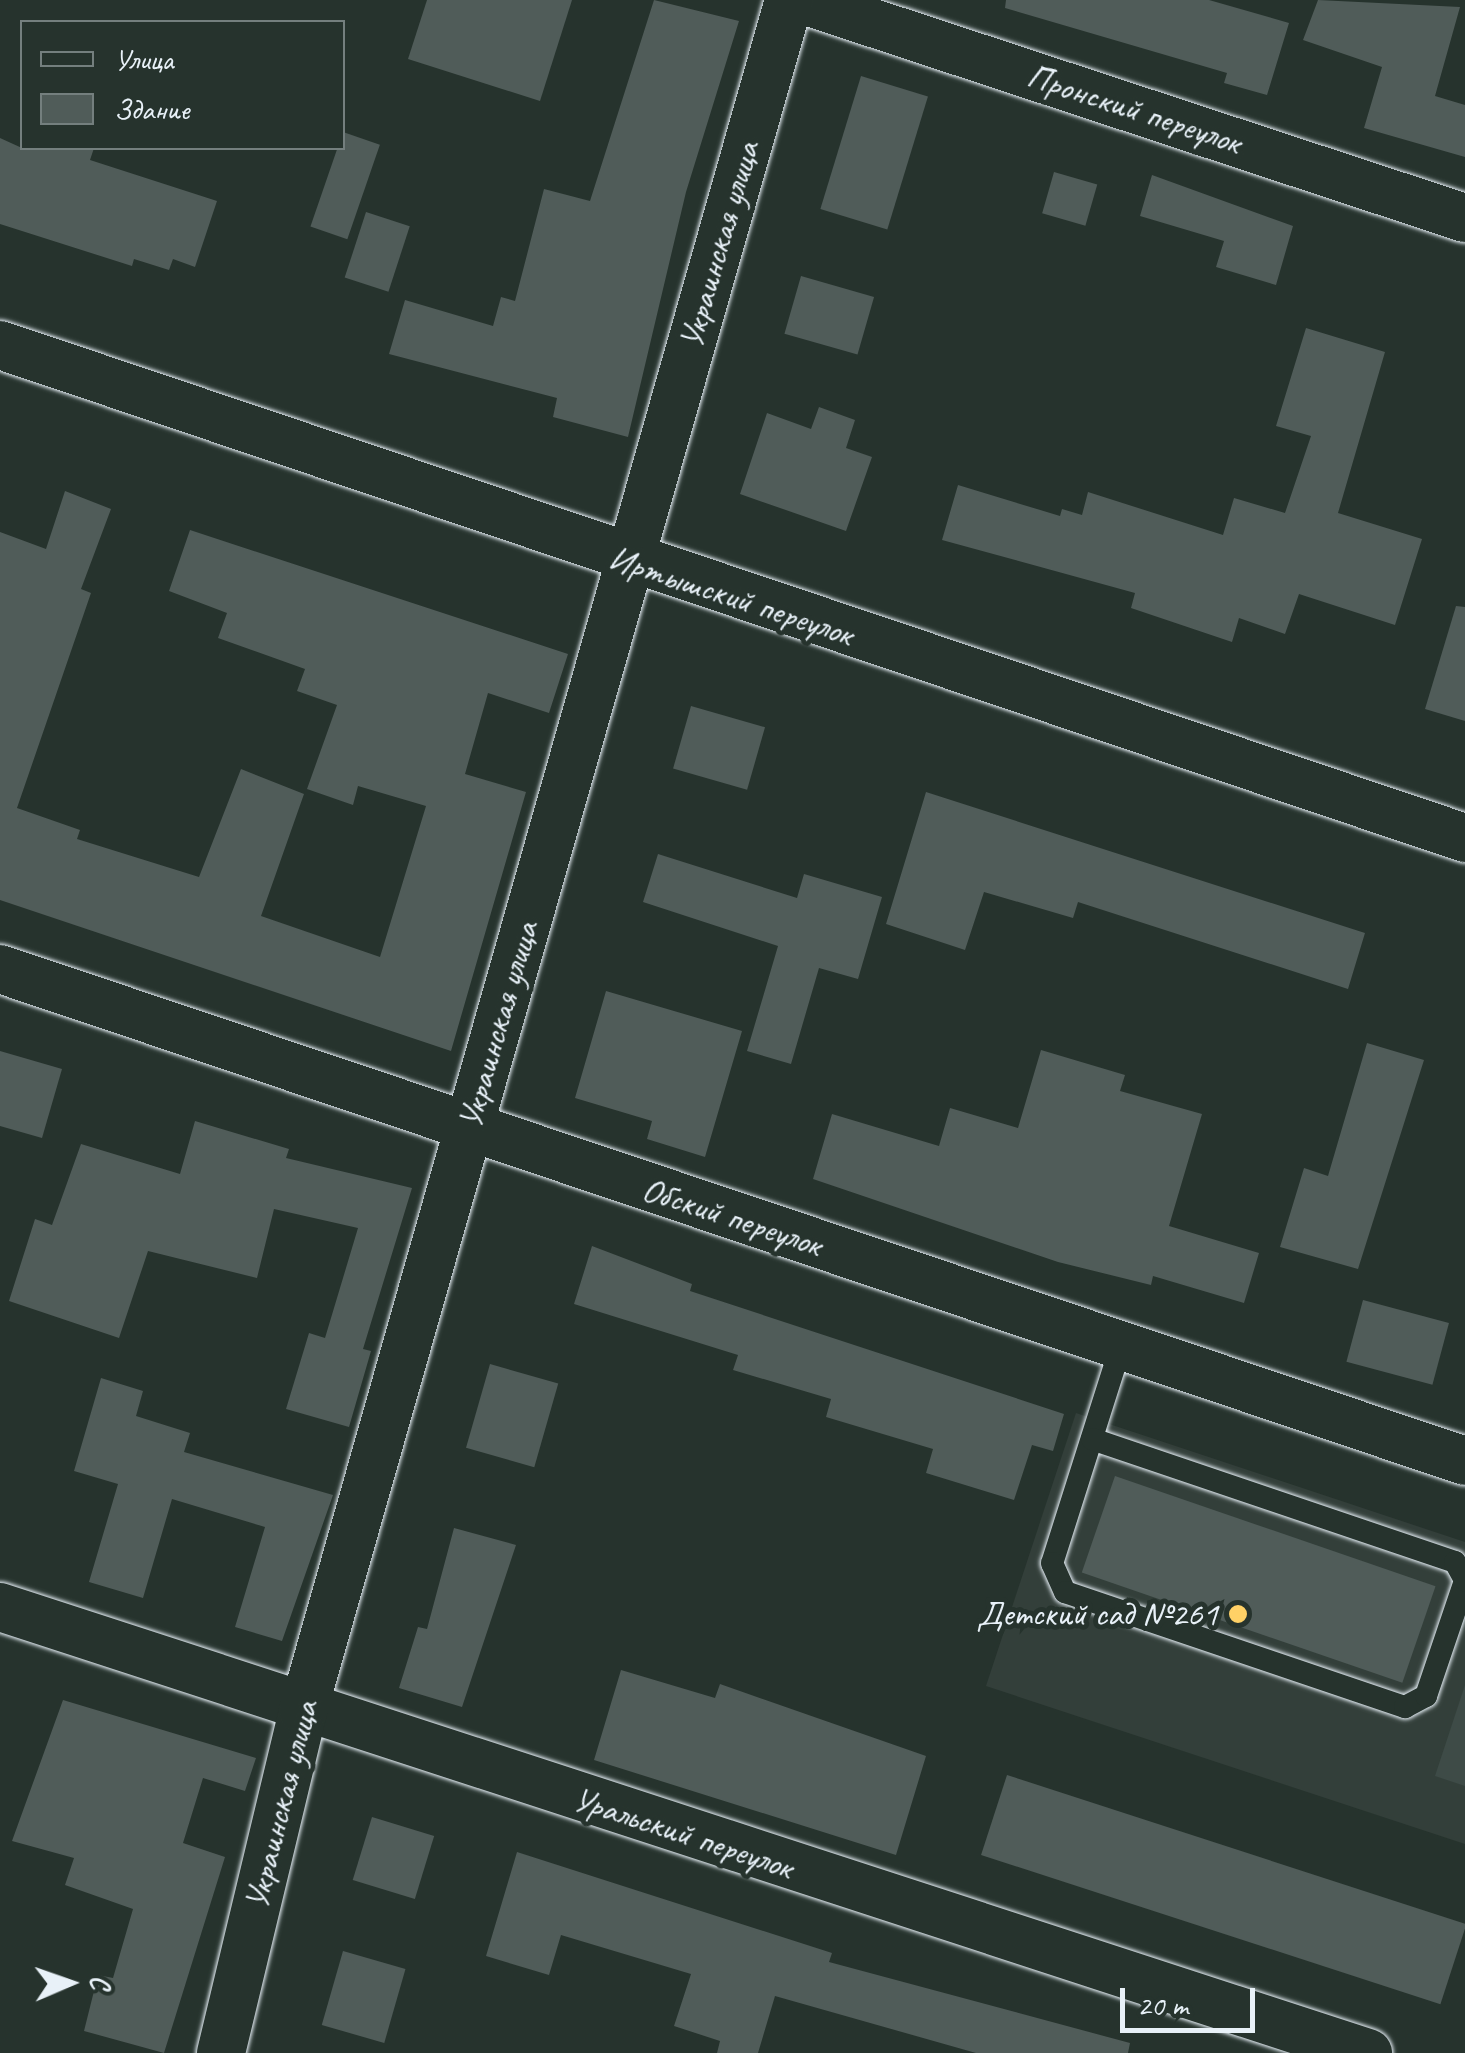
<!DOCTYPE html>
<html>
<head>
<meta charset="utf-8">
<style>
	body { margin:0 }
	#map { position:relative; width:1465px; height:2053px; overflow:hidden; background:#26332d; font-family:Caveat,sans-serif }
	div>[style] { position:absolute }
	[style*='--x'] { left:calc(var(--x)*1px); top:calc(var(--y)*1px); width:calc(var(--w)*1px); rotate:calc(var(--a)*1deg) }
	.built>* { inset:0; background:#333f3a }
	.green>* { inset:0; background:#3e4b47 }
	.building>* { inset:0; background:#505c59; transform-origin:0 0 }
	.roads { filter:drop-shadow(0 0 2px #e8f1f8) drop-shadow(0 0 2px #e8f1f8) }
	.lane>* { height:22px; margin:-11px; padding:0 11px; transform-origin:11px; border-radius:11px; background:#26332d }
	.street>* { height:48px; margin:-24px; padding:0 24px; transform-origin:24px; border-radius:24px; background:#26332d }
	.dots>* { width:28px; height:28px; translate:-50% -50%; box-sizing:border-box; border:5px solid #26332d; border-radius:50% }
	span { translate:-50% -50%; white-space:nowrap; text-align:center; line-height:1.15; -webkit-text-stroke:10px #26332d; paint-order:stroke }
	.street-label { font-size:35px; color:#e8f1f8 }
	.poi-label { font-size:35px; color:#e8f1f8 }
	.right { translate:-100% -50%; text-align:right }
	.legend { position:absolute; left:20px; top:20px; width:325px; height:130px; box-sizing:border-box; background:#26332d; border:2px solid #747f7e; margin:0; padding:12px 18px; list-style:none; font-size:30px; color:#e8f1f8 }
	.legend li { display:flex; align-items:center; gap:20px; height:50px }
	.legend b { width:50px; border:2px solid #747f7e }
	.north { position:absolute; left:20px; top:1933px; width:100px; height:100px; -webkit-text-stroke:8px #26332d; paint-order:stroke; rotate:88deg; font-size:28px; font-weight:700; line-height:40px; text-align:center; color:#e8f1f8 }
	.north::after { content:''; display:block; margin:auto; width:35px; height:45px; background:#e8f1f8; clip-path:polygon(50% 0,100% 100%,50% 72%,0 100%) }
	.scale { position:absolute; left:1120px; top:1988px; width:135px; height:45px; box-sizing:border-box; border:5px solid #e8f1f8; border-top:0; padding-left:12px; font-size:30px; line-height:35px; white-space:nowrap; color:#e8f1f8; -webkit-text-stroke:8px #26332d; paint-order:stroke }
</style>
</head>
<body>
<div id="map">
	<div class="built">
		<div style="clip-path:polygon(1076px 1413px,1465px 1542px,1465px 1844px,986px 1686px)"></div>
	</div>
	<div class="green">
		<div style="clip-path:polygon(1465px 1685px,1465px 1786px,1435px 1776px)"></div>
	</div>
	<div class="building">
		<div style="clip-path:polygon(427px 0,572px 0,540px 101px,408px 59px)"></div>
		<div style="clip-path:polygon(654px 0,739px 21px,686px 192px,628px 437px,553px 417px,557px 398px,389px 354px,405px 300px,493px 326px,501px 297px,515px 301px,544px 189px,590px 201px)"></div>
		<div style="clip-path:polygon(1006px 0,1209px 0,1289px 23px,1267px 95px,1224px 83px,1227px 73px,1005px 8px)"></div>
		<div style="clip-path:polygon(1318px 0,1460px 7px,1435px 96px,1465px 105px,1465px 157px,1364px 128px,1382px 67px,1303px 40px)"></div>
		<div style="left:861px;top:76px;width:70px;height:139px;rotate:17deg"></div>
		<div style="left:343px;top:132px;width:39px;height:100px;rotate:19deg"></div>
		<div style="clip-path:polygon(0 138px,22px 148px,94px 148px,90px 160px,217px 201px,195px 267px,173px 259px,169px 270px,134px 259px,132px 266px,0 224px)"></div>
		<div style="left:1054px;top:172px;width:45px;height:43px;rotate:16deg"></div>
		<div style="clip-path:polygon(1152px 175px,1293px 226px,1276px 285px,1216px 267px,1224px 241px,1140px 216px)"></div>
		<div style="left:366px;top:212px;width:46px;height:69px;rotate:18deg"></div>
		<div style="left:801px;top:276px;width:76px;height:60px;rotate:16deg"></div>
		<div style="clip-path:polygon(1306px 328px,1385px 352px,1338px 513px,1422px 539px,1395px 625px,1299px 594px,1285px 634px,1239px 618px,1232px 642px,1131px 608px,1135px 593px,942px 540px,958px 485px,1060px 516px,1062px 509px,1082px 515px,1088px 492px,1223px 535px,1234px 498px,1285px 513px,1311px 436px,1276px 426px)"></div>
		<div style="clip-path:polygon(819px 407px,855px 420px,846px 448px,872px 457px,846px 531px,740px 494px,767px 413px,811px 429px)"></div>
		<div style="clip-path:polygon(65px 491px,111px 509px,81px 589px,91px 593px,17px 808px,80px 830px,77px 839px,199px 877px,241px 769px,304px 794px,261px 916px,380px 957px,426px 806px,358px 786px,353px 805px,307px 789px,337px 705px,297px 691px,305px 669px,218px 638px,227px 613px,169px 591px,190px 530px,568px 654px,549px 713px,488px 693px,465px 774px,526px 792px,451px 1051px,0 900px,0 532px,46px 549px)"></div>
		<div style="clip-path:polygon(1456px 606px,1465px 607px,1465px 721px,1425px 709px)"></div>
		<div style="left:691px;top:706px;width:77px;height:65px;rotate:16deg"></div>
		<div style="clip-path:polygon(926px 792px,1365px 933px,1348px 989px,1078px 902px,1073px 918px,984px 892px,965px 950px,886px 924px)"></div>
		<div style="clip-path:polygon(658px 854px,797px 898px,804px 874px,882px 897px,858px 979px,819px 968px,791px 1064px,747px 1051px,778px 946px,643px 902px)"></div>
		<div style="clip-path:polygon(606px 991px,742px 1031px,705px 1157px,647px 1139px,652px 1121px,575px 1098px)"></div>
		<div style="clip-path:polygon(1367px 1043px,1424px 1060px,1358px 1269px,1280px 1247px,1304px 1168px,1328px 1176px)"></div>
		<div style="clip-path:polygon(1041px 1050px,1125px 1075px,1120px 1091px,1202px 1114px,1169px 1226px,1259px 1253px,1244px 1303px,1153px 1276px,1151px 1285px,1058px 1262px,813px 1179px,832px 1114px,939px 1146px,950px 1108px,1018px 1128px)"></div>
		<div style="clip-path:polygon(0 1051px,62px 1069px,42px 1138px,0 1126px)"></div>
		<div style="clip-path:polygon(195px 1121px,289px 1149px,286px 1158px,412px 1188px,363px 1349px,371px 1351px,349px 1427px,286px 1409px,309px 1333px,325px 1338px,358px 1228px,274px 1209px,257px 1278px,148px 1251px,119px 1338px,9px 1301px,35px 1219px,52px 1225px,81px 1144px,180px 1174px)"></div>
		<div style="clip-path:polygon(592px 1246px,692px 1284px,690px 1291px,1064px 1414px,1053px 1451px,1032px 1445px,1014px 1500px,926px 1473px,933px 1449px,826px 1417px,831px 1399px,733px 1370px,738px 1355px,574px 1304px)"></div>
		<div style="left:1363px;top:1300px;width:89px;height:64px;rotate:15deg"></div>
		<div style="left:490px;top:1364px;width:71px;height:87px;rotate:16deg"></div>
		<div style="clip-path:polygon(101px 1378px,143px 1391px,136px 1416px,190px 1433px,184px 1452px,333px 1495px,282px 1641px,235px 1627px,265px 1527px,172px 1499px,143px 1598px,89px 1582px,118px 1484px,74px 1471px)"></div>
		<div style="left:1115px;top:1476px;width:339px;height:102px;rotate:19deg"></div>
		<div style="clip-path:polygon(454px 1528px,516px 1545px,462px 1707px,399px 1688px,418px 1627px,427px 1629px)"></div>
		<div style="clip-path:polygon(621px 1670px,715px 1698px,720px 1684px,926px 1756px,896px 1855px,594px 1760px)"></div>
		<div style="clip-path:polygon(63px 1700px,256px 1758px,245px 1791px,203px 1778px,183px 1843px,225px 1857px,164px 2053px,84px 2031px,98px 1975px,113px 1978px,133px 1909px,65px 1885px,74px 1858px,12px 1841px)"></div>
		<div style="left:1007px;top:1775px;width:483px;height:84px;rotate:18deg"></div>
		<div style="left:372px;top:1817px;width:65px;height:66px;rotate:17deg"></div>
		<div style="clip-path:polygon(517px 1852px,832px 1953px,829px 1962px,1130px 2043px,1128px 2053px,976px 2053px,775px 1996px,758px 2053px,717px 2053px,720px 2041px,674px 2026px,691px 1974px,561px 1935px,549px 1975px,486px 1956px)"></div>
		<div style="left:343px;top:1951px;width:65px;height:77px;rotate:16deg"></div>
	</div>
	<div class="roads">
		<div class="lane">
			<div style="--x:1121;--y:1346;--w:228;--a:107.6"></div>
			<div style="--x:1052;--y:1563;--w:32;--a:66"></div>
			<div style="--x:1065;--y:1592;--w:359;--a:18.7"></div>
			<div style="--x:1405;--y:1707;--w:24;--a:-28"></div>
			<div style="--x:1426;--y:1696;--w:121;--a:-71.3"></div>
			<div style="--x:1092;--y:1439;--w:383;--a:18.7"></div>
			<div style="--x:1455;--y:1562;--w:21;--a:61"></div>
		</div>
		<div class="street">
			<div style="--x:803;--y:0;--w:697;--a:18.23"></div>
			<div style="--x:0;--y:345;--w:1546;--a:18.6"></div>
			<div style="--x:0;--y:969;--w:1545;--a:18.56"></div>
			<div style="--x:0;--y:1607;--w:1439;--a:18.06"></div>
			<div style="--x:221;--y:2053;--w:352;--a:-76.5"></div>
			<div style="--x:303;--y:1711;--w:1779;--a:-74.14"></div>
		</div>
	</div>
	<div class="dots">
		<div style="left:1238px;top:1614px;background:#ffd166"></div>
	</div>
	<div class="street-label">
		<span style="left:1134px;top:109px;rotate:18deg">Пронский переулок</span>
		<span style="left:719px;top:245px;rotate:-74deg">Украинская улица</span>
		<span style="left:731px;top:596px;rotate:18deg">Иртышский переулок</span>
		<span style="left:498px;top:1025px;rotate:-74deg">Украинская улица</span>
		<span style="left:732px;top:1217px;rotate:18deg">Обский переулок</span>
		<span style="left:281px;top:1805px;rotate:-76deg">Украинская улица</span>
		<span style="left:683px;top:1833px;rotate:18deg">Уральский переулок</span>
	</div>
	<div class="poi-label">
		<span class="right" style="left:1218px;top:1614px">Детский сад №261</span>
	</div>
	<ul class="legend">
	<li><b style="height:12px;background:#26332d"></b>Улица</li>
	<li><b style="height:28px;background:#505c59"></b>Здание</li>
	</ul>
	<div class="north">С</div>
	<div class="scale">20 m</div>
</div>
</body>
</html>
